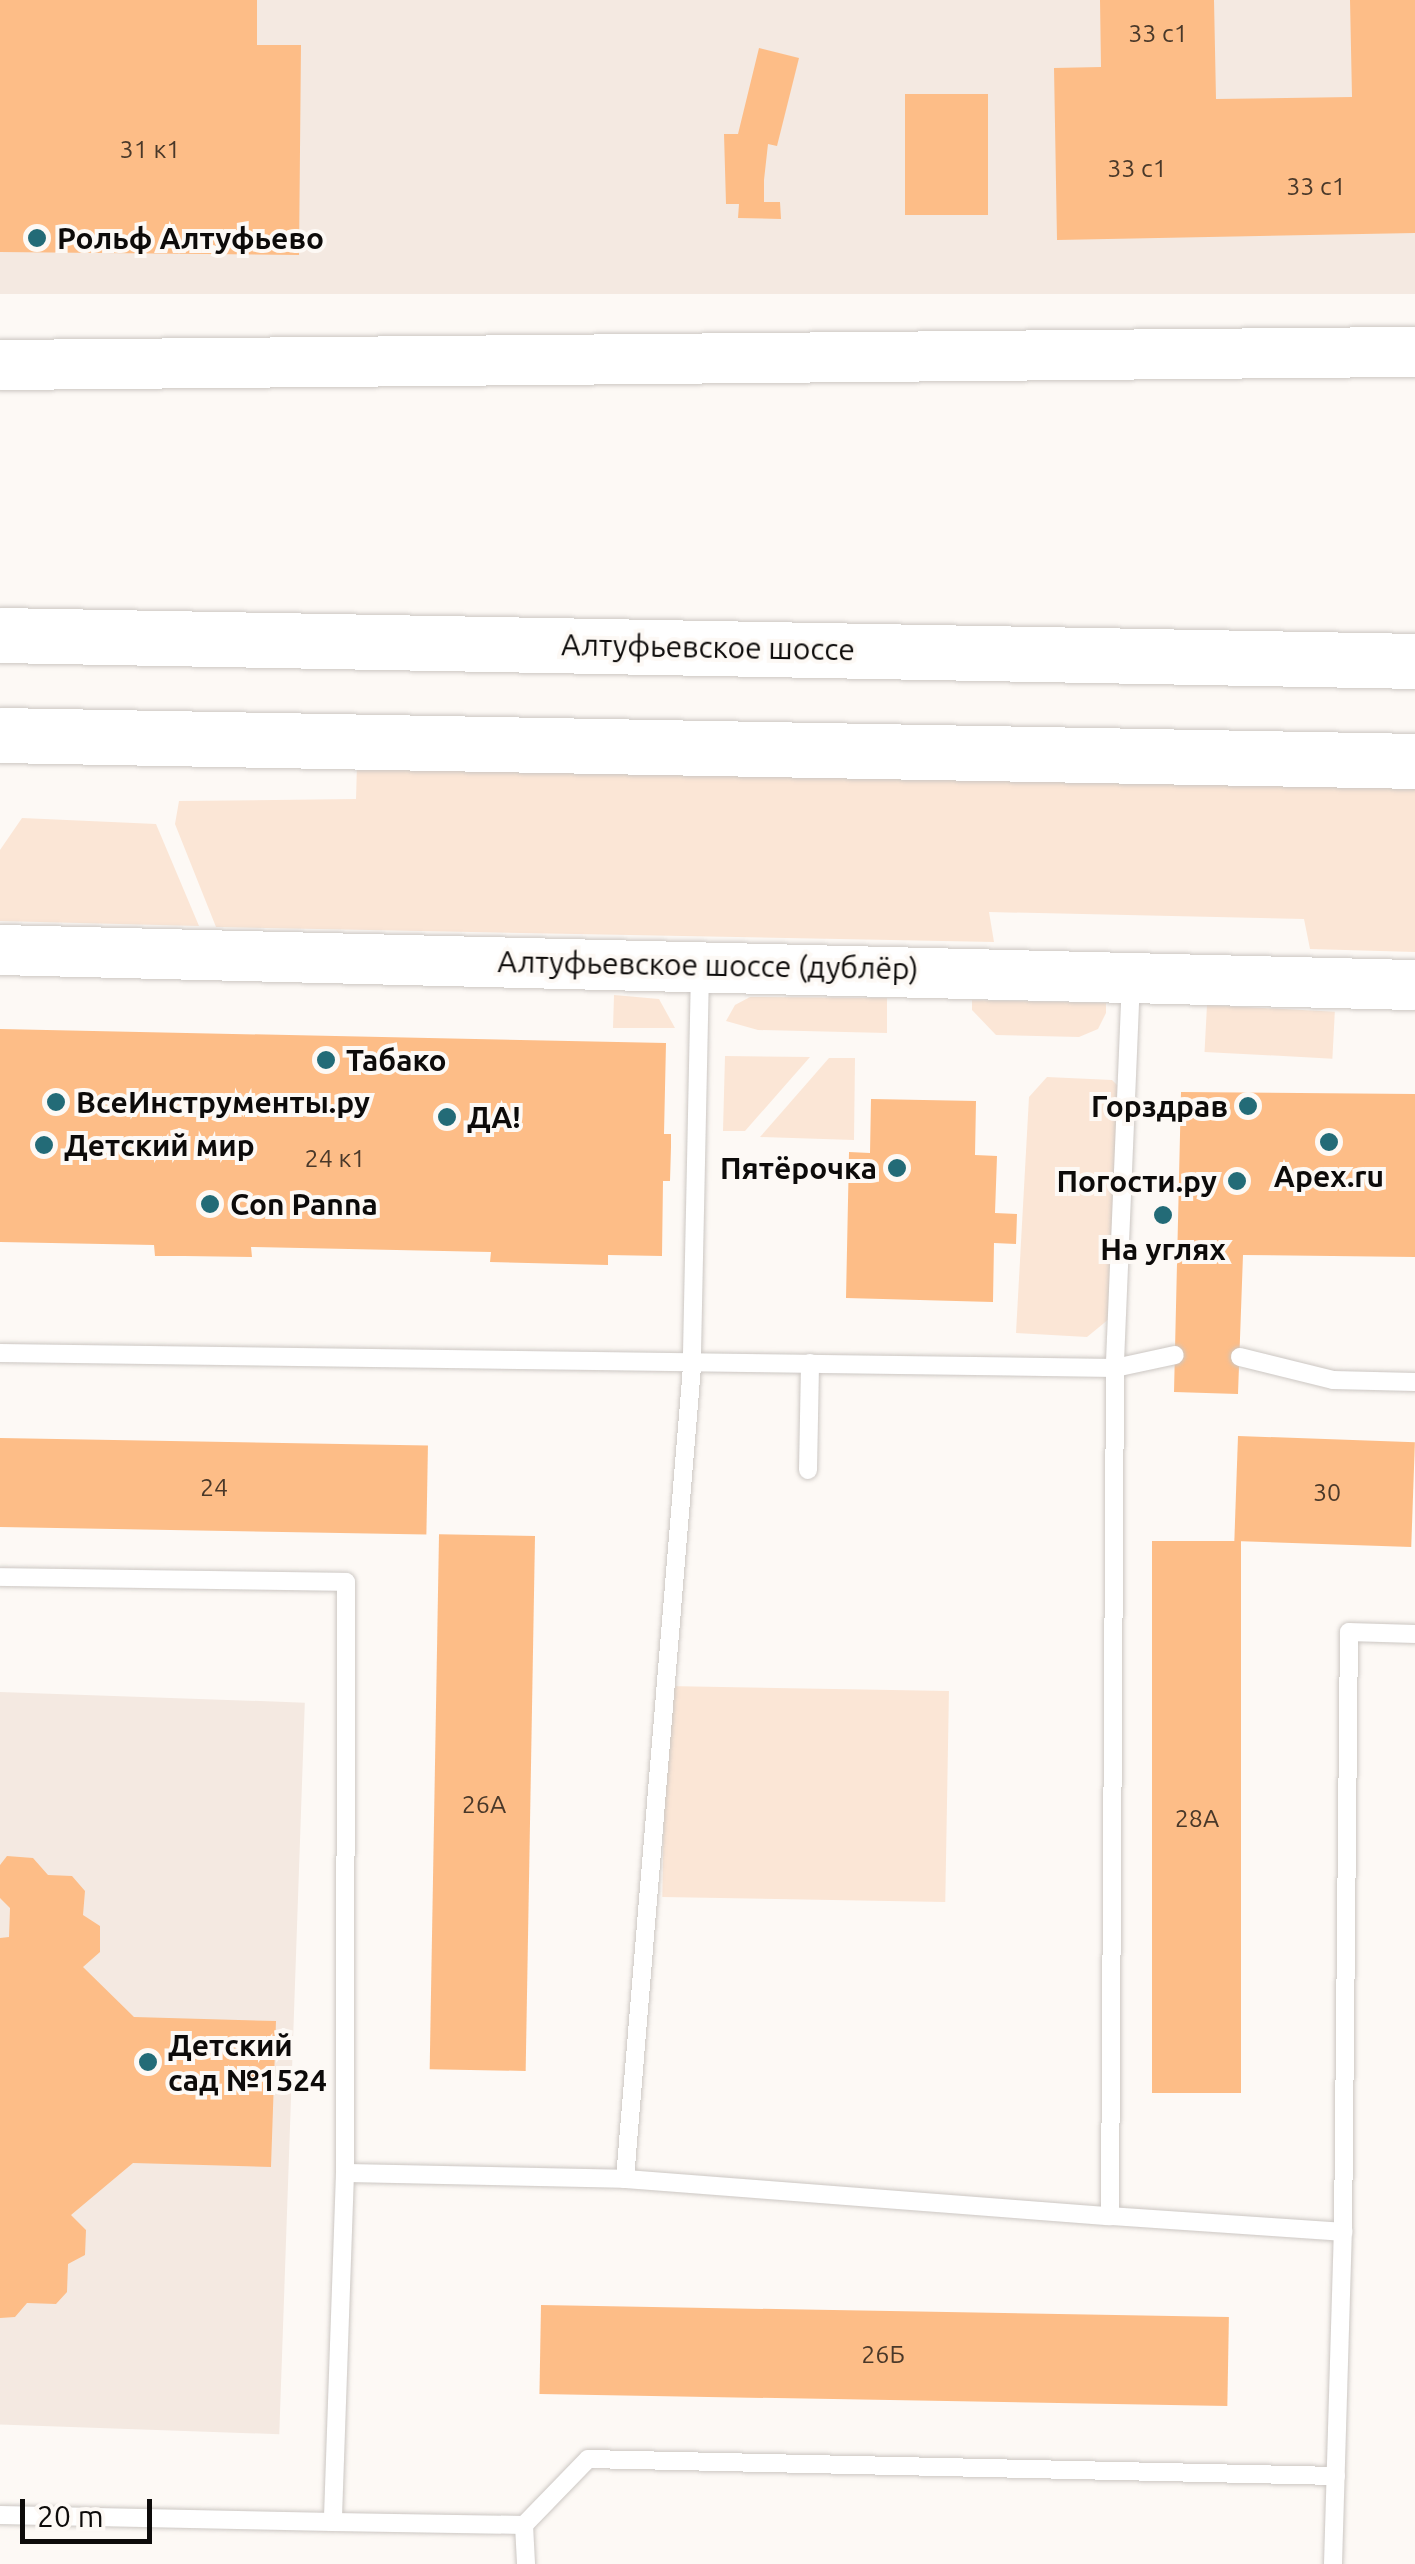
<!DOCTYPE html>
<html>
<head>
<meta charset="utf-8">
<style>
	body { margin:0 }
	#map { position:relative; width:1415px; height:2564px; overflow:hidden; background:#fdf9f5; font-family:Ubuntu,sans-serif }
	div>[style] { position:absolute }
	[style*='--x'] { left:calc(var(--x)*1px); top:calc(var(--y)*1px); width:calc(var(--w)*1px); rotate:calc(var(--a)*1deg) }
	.built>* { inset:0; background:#f4e9e1; transform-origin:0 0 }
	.green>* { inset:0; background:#fbe6d6; transform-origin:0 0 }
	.building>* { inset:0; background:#fdbd87; transform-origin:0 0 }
	.roads { filter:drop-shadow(0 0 2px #ccc7c3) drop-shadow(0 0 2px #ccc7c3) }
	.lane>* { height:18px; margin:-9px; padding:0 9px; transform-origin:9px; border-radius:9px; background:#fff }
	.secondary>* { height:50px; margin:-25px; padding:0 25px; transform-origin:25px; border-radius:25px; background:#fff }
	.primary>* { height:55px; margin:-27.5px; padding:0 27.5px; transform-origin:27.5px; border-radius:27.5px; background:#fff }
	.dots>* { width:28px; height:28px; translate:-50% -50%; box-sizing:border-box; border:5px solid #fdf9f5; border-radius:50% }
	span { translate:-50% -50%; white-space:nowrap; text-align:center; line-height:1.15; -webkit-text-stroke:8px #fdf9f5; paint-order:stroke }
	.number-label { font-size:25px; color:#493829 }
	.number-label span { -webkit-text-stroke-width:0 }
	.poi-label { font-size:30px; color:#0d0b0a; font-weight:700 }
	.left { translate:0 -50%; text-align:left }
	.right { translate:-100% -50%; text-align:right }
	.street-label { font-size:30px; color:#0d0b0a }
	.scale { position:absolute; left:20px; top:2499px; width:132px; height:45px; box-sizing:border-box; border:5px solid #0d0b0a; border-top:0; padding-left:12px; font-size:30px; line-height:35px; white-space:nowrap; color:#0d0b0a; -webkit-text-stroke:8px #fdf9f5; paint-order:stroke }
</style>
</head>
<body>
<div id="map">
	<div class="built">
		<div style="left:0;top:0;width:1415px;height:294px"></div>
		<div style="left:0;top:1692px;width:305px;height:732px;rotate:2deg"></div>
	</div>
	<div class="green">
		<div style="clip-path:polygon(357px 765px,1415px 784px,1415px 952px,1310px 949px,1304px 919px,989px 912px,994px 942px,216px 927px,175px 824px,179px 801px,356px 799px)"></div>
		<div style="clip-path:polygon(22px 818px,156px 824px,199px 926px,0 921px,0 850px)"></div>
		<div style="clip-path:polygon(614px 995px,659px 999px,675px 1028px,613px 1028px)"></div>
		<div style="clip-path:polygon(750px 997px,887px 998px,887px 1033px,758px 1030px,726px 1021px,735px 1005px)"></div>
		<div style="clip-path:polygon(972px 1000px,1106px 1003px,1106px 1013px,1098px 1029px,1079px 1037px,996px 1035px,972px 1010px)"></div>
		<div style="left:1207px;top:1005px;width:128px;height:47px;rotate:3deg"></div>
		<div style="clip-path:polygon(725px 1056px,810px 1057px,745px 1131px,723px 1131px)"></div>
		<div style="clip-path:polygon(829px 1058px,855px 1058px,854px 1140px,760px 1137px)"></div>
		<div style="clip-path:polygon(1047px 1077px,1112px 1080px,1120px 1088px,1109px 1319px,1087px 1337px,1016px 1333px,1029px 1097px)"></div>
		<div style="left:666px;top:1686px;width:283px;height:211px;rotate:1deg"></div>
	</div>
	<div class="building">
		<div style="clip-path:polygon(0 0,257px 0,257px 45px,301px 45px,299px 255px,0 252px)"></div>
		<div style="clip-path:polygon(1100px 0,1214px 0,1216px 99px,1352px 97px,1350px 0,1415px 0,1415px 233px,1057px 240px,1054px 68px,1101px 67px)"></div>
		<div style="clip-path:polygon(759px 48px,799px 58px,777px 146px,768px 144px,764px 180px,764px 202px,780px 202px,781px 219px,738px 218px,739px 204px,726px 204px,724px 134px,738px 134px)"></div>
		<div style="left:905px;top:94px;width:83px;height:121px"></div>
		<div style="clip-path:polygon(0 1029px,666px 1043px,664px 1134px,671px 1134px,671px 1147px,670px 1181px,663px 1181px,662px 1256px,608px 1255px,608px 1265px,490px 1262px,491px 1252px,251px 1247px,252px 1257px,184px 1256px,155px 1256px,154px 1245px,0 1242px)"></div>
		<div style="clip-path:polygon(1181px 1092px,1415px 1094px,1415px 1257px,1243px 1255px,1238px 1394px,1174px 1392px)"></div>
		<div style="clip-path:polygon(871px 1099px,976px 1101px,975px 1155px,997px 1156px,995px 1213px,1017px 1214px,1016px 1244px,994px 1243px,993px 1302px,846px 1298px,849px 1152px,870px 1153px)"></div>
		<div style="left:1238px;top:1436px;width:177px;height:105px;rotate:2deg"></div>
		<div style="left:0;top:1438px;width:428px;height:89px;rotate:1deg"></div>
		<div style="left:535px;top:1536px;width:535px;height:96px;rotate:91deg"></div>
		<div style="left:1241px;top:1541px;width:552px;height:89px;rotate:90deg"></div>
		<div style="clip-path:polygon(7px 1856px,33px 1858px,48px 1875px,72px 1876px,85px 1891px,83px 1915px,100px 1926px,100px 1952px,83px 1967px,134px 2017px,276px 2021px,271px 2167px,133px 2163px,71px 2215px,86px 2230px,85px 2255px,68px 2264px,67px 2292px,56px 2304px,27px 2303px,15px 2317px,0 2318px,0 1938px,9px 1937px,10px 1908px,0 1898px,0 1865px)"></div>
		<div style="left:541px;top:2305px;width:688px;height:89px;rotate:1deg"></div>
	</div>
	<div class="roads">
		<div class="lane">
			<div style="--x:700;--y:971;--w:396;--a:91.2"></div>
			<div style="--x:692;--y:1367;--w:815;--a:94.72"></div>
			<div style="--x:625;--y:2179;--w:486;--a:4.4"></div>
			<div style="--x:1131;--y:980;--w:388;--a:92.4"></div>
			<div style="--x:1115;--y:1368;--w:848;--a:90.34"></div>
			<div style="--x:1110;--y:2216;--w:234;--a:3.9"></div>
			<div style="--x:1343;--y:2232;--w:600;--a:-89.43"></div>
			<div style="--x:1349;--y:1632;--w:66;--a:1.7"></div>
			<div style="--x:0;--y:1353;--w:1115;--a:0.77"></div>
			<div style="--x:1115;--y:1368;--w:61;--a:-12.2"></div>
			<div style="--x:1240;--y:1357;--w:96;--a:13.9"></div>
			<div style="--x:1333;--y:1380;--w:82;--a:1.4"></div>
			<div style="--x:808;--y:1470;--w:107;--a:-88.9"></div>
			<div style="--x:0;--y:1577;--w:346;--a:0.8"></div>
			<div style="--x:346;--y:1582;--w:591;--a:90.1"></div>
			<div style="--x:345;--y:2173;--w:280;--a:1.2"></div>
			<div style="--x:345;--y:2173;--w:349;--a:92"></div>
			<div style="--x:333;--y:2522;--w:191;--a:0.9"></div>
			<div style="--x:524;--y:2525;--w:92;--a:-45.9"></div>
			<div style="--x:588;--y:2459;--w:748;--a:1.3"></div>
			<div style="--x:0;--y:2515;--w:333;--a:1.2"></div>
			<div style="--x:524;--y:2525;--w:39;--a:87"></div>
			<div style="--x:1333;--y:2564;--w:332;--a:-88.3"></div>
		</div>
		<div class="secondary">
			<div style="--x:0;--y:365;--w:1415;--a:-0.53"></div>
			<div style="--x:0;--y:950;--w:1415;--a:1.42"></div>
		</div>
		<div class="primary">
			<div style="--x:0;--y:635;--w:1415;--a:1.05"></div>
			<div style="--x:0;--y:735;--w:1415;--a:1.05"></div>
		</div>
	</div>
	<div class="dots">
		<div style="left:37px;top:238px;background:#236b77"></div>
		<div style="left:326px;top:1060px;background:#236b77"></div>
		<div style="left:56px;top:1102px;background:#236b77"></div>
		<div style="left:1248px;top:1106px;background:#236b77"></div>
		<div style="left:447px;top:1117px;background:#236b77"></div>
		<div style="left:1329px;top:1142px;background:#236b77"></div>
		<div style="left:44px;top:1145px;background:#236b77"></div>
		<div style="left:897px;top:1168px;background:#236b77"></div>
		<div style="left:1237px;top:1181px;background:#236b77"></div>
		<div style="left:210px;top:1204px;background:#236b77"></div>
		<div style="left:1163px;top:1215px;background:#236b77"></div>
		<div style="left:148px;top:2062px;background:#236b77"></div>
	</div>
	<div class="number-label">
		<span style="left:1158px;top:33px">33 с1</span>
		<span style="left:150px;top:149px">31 к1</span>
		<span style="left:1137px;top:168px">33 с1</span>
		<span style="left:1316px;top:186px">33 с1</span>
		<span style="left:335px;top:1158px">24 к1</span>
		<span style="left:214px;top:1487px">24</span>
		<span style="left:1327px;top:1492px">30</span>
		<span style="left:484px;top:1804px">26А</span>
		<span style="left:1197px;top:1818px">28А</span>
		<span style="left:883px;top:2354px">26Б</span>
	</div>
	<div class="poi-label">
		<span class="left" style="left:57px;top:238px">Рольф Алтуфьево</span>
		<span class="left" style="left:346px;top:1060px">Табако</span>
		<span class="left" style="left:76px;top:1102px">ВсеИнструменты.ру</span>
		<span class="right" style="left:1228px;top:1106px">Горздрав</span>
		<span class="left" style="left:467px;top:1117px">ДА!</span>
		<span class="left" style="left:64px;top:1145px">Детский мир</span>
		<span class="right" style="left:877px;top:1168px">Пятёрочка</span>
		<span style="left:1329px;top:1176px">Apex.ru</span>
		<span class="right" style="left:1217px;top:1181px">Погости.ру</span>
		<span class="left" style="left:230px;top:1204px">Con Panna</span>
		<span style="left:1163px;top:1249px">На углях</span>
		<span class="left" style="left:168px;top:2062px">Детский<br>сад №1524</span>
	</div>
	<div class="street-label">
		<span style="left:708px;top:647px;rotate:1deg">Алтуфьевское шоссе</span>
		<span style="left:708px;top:965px;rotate:1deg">Алтуфьевское шоссе (дублёр)</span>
	</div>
	<div class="scale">20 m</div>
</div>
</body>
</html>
